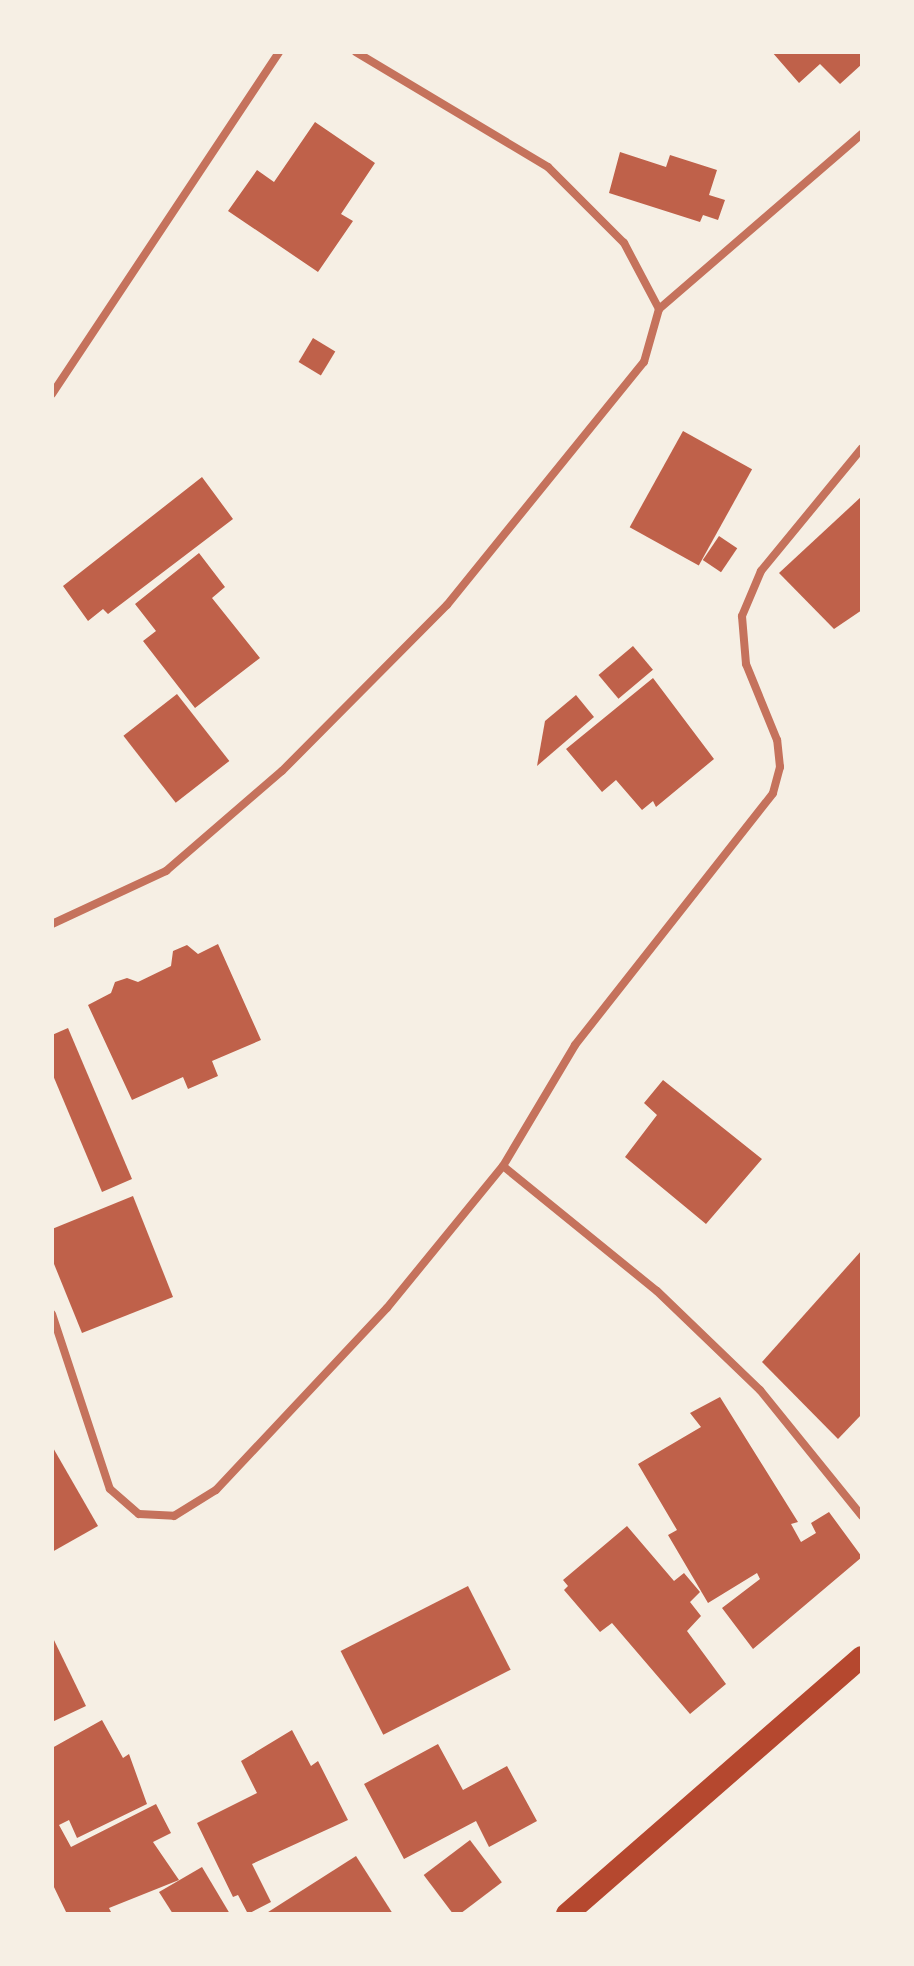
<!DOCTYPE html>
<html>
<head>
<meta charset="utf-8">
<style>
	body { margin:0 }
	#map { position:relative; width:914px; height:1966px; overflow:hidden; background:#f6efe4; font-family:"Source Sans 3",sans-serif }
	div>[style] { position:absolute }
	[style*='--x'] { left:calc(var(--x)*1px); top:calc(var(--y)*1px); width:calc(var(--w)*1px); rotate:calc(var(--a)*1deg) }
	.building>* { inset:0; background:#bf614a; transform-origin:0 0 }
	.minor>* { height:8px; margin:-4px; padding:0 4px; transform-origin:4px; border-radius:4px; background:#c5725c }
	.trunk>* { height:22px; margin:-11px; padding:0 11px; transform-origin:11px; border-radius:11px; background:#b5482f }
	span { translate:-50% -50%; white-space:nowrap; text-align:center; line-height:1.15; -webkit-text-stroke:8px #f6efe4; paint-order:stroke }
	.frame { position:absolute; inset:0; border:54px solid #f6efe4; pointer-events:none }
</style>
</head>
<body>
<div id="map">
	<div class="building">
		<div style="clip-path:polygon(772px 52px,862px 52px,862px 64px,840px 84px,820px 64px,799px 83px)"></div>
		<div style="clip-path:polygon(315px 122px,375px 163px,341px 214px,353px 221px,318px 272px,228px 211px,257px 170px,274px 182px)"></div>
		<div style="clip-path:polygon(620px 152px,666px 167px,670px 155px,717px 170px,709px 195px,725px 200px,718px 220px,703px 215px,700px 222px,609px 193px)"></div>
		<div style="left:313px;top:338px;width:26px;height:28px;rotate:31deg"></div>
		<div style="left:683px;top:431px;width:79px;height:110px;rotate:29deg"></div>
		<div style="clip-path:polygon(202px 477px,233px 519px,108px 614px,103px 609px,88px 621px,63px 586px)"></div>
		<div style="clip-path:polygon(862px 496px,862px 610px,834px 629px,779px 573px)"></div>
		<div style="left:719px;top:536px;width:22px;height:29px;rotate:34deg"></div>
		<div style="clip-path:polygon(199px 553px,225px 587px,212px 598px,260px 658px,195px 708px,143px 641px,156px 631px,135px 604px)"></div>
		<div style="left:633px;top:646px;width:31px;height:45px;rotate:50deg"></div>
		<div style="clip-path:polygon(653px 678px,714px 759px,656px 807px,653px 801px,642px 810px,616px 780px,602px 792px,566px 749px)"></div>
		<div style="left:177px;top:694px;width:85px;height:68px;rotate:52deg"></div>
		<div style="clip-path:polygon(576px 695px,594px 717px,537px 766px,545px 721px)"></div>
		<div style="clip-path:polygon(218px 944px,261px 1040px,212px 1061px,218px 1076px,188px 1089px,183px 1077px,132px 1100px,88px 1005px,111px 993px,115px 982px,127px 978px,138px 982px,171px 966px,173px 951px,187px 945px,198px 954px)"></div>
		<div style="clip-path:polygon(68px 1028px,132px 1179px,102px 1192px,52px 1073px,52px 1035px)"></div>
		<div style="clip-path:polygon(663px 1080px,762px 1159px,706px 1224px,625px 1157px,657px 1115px,644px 1103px)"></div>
		<div style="clip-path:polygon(133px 1196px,173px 1297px,82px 1333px,52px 1259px,52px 1229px)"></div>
		<div style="clip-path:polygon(862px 1250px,862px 1414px,838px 1439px,762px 1362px)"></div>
		<div style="clip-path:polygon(720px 1397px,798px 1522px,791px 1524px,801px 1542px,816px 1533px,811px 1523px,829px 1512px,862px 1557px,753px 1649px,722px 1608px,760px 1579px,757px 1573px,708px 1603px,668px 1535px,677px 1530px,638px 1464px,701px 1427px,690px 1413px)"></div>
		<div style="clip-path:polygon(52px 1446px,98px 1526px,52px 1552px)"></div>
		<div style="clip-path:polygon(627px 1526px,674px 1581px,684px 1573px,700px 1592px,690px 1602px,701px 1616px,687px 1631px,726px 1684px,690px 1714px,612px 1623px,600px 1632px,564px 1590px,568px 1586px,563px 1580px)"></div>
		<div style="left:468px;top:1586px;width:94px;height:143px;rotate:63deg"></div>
		<div style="clip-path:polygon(52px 1636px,86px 1706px,52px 1722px)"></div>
		<div style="clip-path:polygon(102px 1720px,123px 1758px,129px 1754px,147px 1804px,77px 1838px,69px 1820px,59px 1825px,71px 1847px,156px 1804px,171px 1833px,153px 1842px,179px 1880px,109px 1908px,112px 1914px,67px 1914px,52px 1883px,52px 1748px)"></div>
		<div style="clip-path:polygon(292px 1730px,311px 1766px,318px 1761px,348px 1820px,252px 1864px,271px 1902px,248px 1914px,238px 1895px,233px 1897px,197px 1823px,257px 1793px,241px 1761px)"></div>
		<div style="clip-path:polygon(438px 1744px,463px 1790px,507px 1766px,537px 1821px,489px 1847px,476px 1821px,404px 1859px,364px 1784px)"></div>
		<div style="left:470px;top:1840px;width:53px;height:58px;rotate:53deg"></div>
		<div style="clip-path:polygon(356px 1856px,393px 1914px,265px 1914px)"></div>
		<div style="clip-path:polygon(202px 1867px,230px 1914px,173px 1914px,159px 1892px)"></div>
	</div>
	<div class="minor">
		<div style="--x:659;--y:309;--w:268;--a:-40.8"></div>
		<div style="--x:52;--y:394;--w:410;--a:-56.4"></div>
		<div style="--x:52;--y:924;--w:126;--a:-24.9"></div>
		<div style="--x:166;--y:871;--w:153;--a:-40.8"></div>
		<div style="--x:282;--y:771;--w:234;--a:-45.2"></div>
		<div style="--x:447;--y:605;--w:313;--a:-51"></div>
		<div style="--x:644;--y:362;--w:55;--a:-74.2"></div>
		<div style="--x:659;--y:309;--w:75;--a:-117.9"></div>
		<div style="--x:624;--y:243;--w:107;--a:-135"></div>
		<div style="--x:548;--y:167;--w:224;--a:-149.1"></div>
		<div style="--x:503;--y:1166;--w:141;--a:-59.2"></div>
		<div style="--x:575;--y:1045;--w:320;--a:-51.8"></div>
		<div style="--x:773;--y:793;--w:27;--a:-75"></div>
		<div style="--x:780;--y:767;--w:27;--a:-96"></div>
		<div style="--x:777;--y:740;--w:82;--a:-112.2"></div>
		<div style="--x:746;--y:664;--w:48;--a:-94.8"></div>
		<div style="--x:742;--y:616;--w:49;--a:-67.1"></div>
		<div style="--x:761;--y:571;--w:159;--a:-50.6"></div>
		<div style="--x:52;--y:1314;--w:184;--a:71.7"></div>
		<div style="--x:110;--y:1489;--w:38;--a:41"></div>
		<div style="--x:139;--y:1514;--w:35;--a:3"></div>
		<div style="--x:174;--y:1516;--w:49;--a:-31.8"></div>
		<div style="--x:216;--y:1490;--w:250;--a:-46.8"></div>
		<div style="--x:387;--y:1308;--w:183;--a:-50.8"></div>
		<div style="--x:503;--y:1166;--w:198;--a:39.1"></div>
		<div style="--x:657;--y:1291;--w:143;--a:43.9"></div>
		<div style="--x:760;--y:1390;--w:162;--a:51"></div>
	</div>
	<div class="trunk">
		<div style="--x:567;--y:1914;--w:391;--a:-41.1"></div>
	</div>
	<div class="frame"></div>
</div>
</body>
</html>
